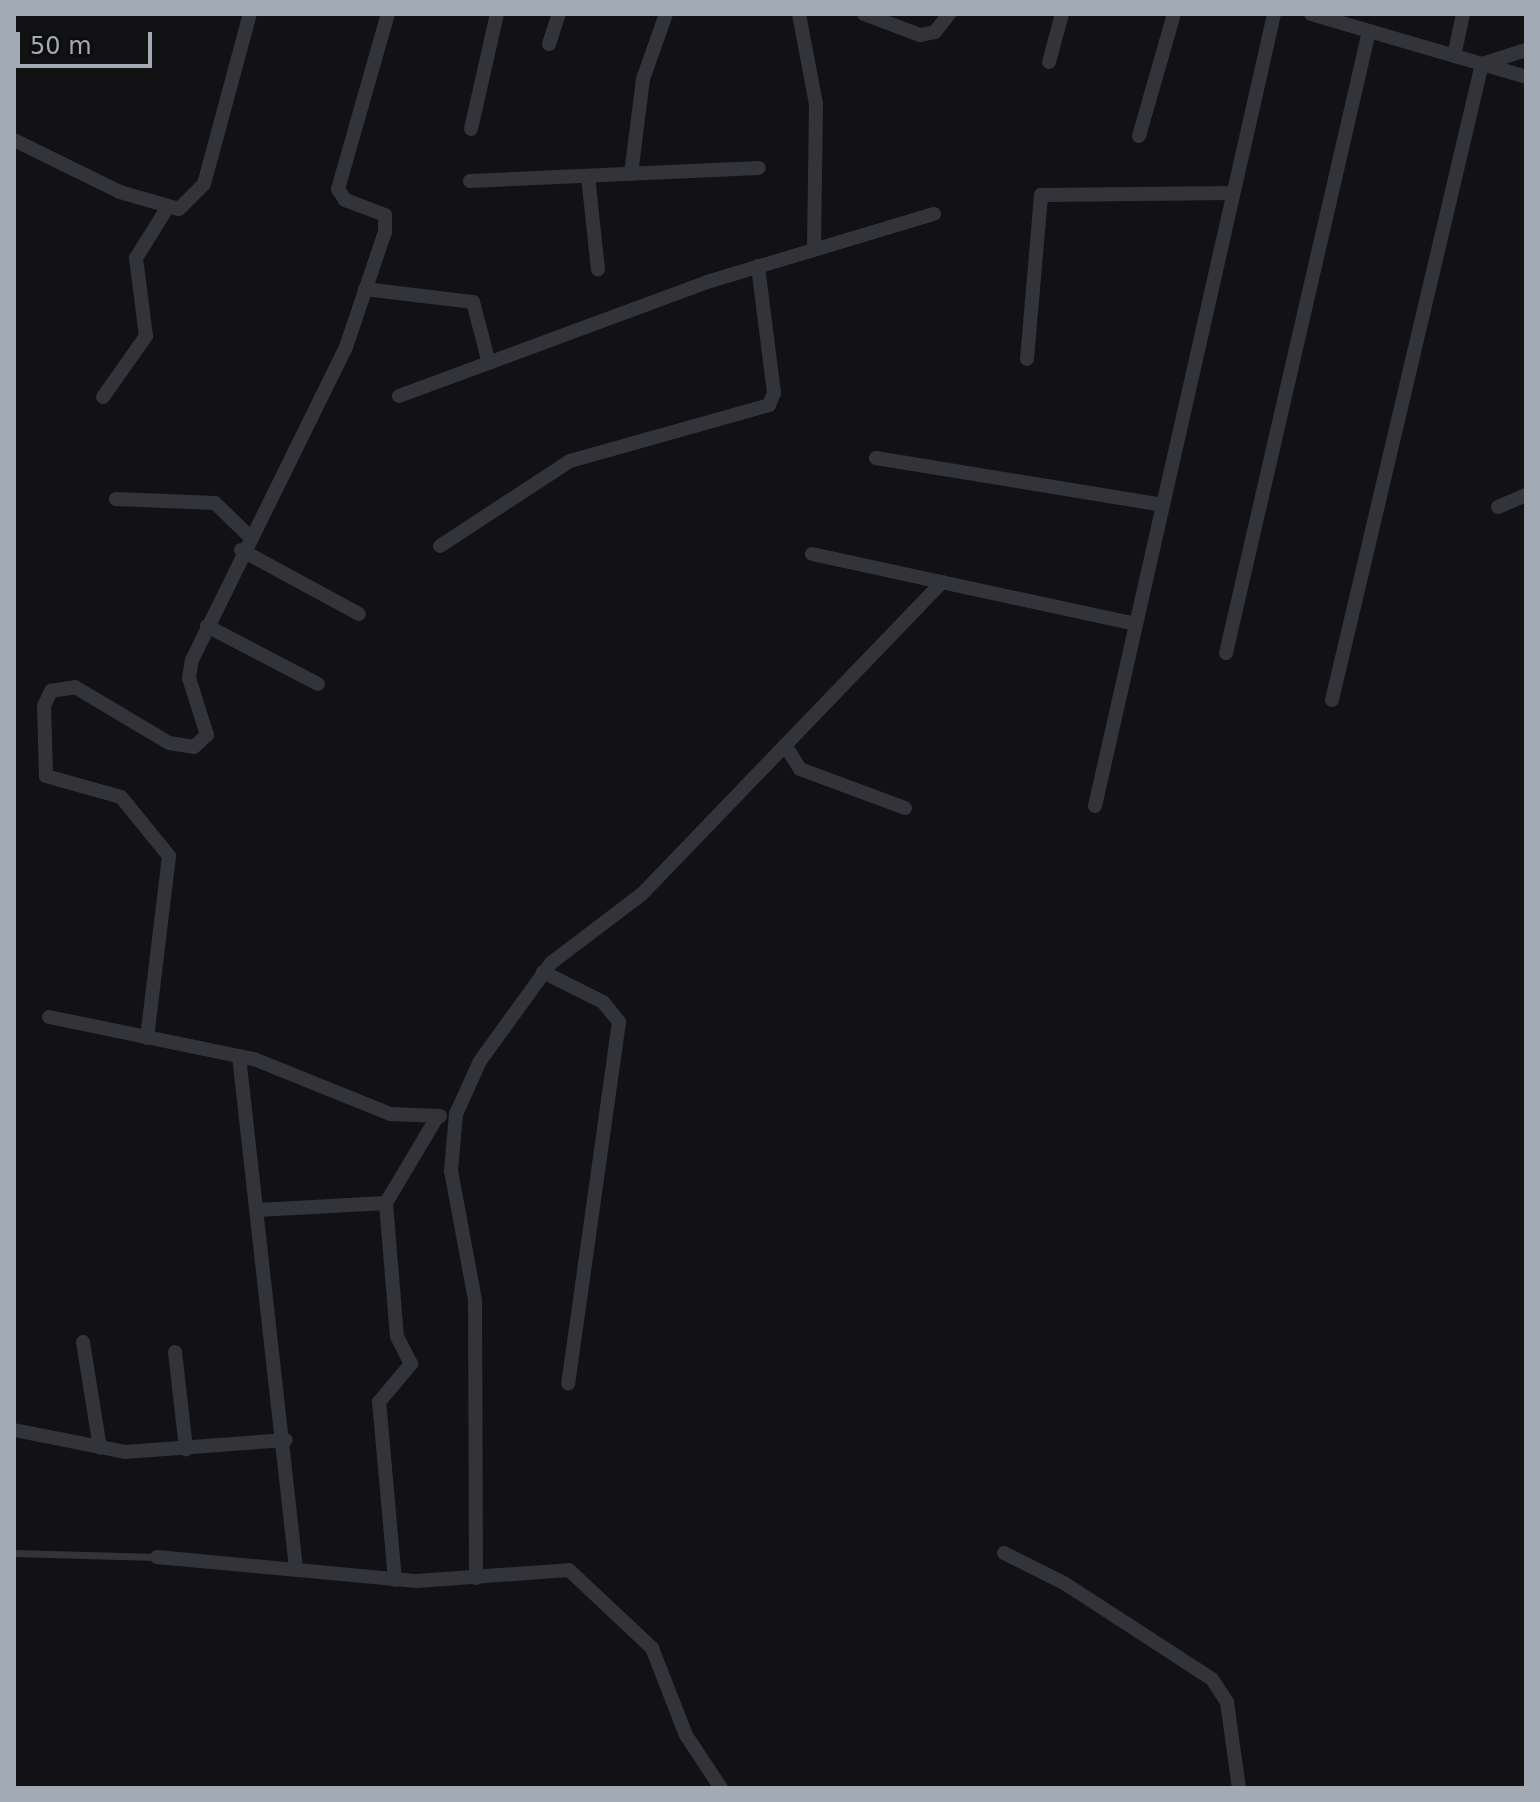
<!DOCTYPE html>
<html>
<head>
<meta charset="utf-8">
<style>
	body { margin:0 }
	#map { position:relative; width:1540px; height:1802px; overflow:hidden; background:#121214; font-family:"DejaVu Sans",sans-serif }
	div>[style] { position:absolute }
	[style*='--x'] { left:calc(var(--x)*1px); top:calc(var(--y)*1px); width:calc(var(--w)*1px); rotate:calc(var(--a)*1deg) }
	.service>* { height:7px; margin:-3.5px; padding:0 3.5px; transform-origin:3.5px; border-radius:3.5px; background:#323439 }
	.minor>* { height:14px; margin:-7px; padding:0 7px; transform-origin:7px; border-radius:7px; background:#323439 }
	span { translate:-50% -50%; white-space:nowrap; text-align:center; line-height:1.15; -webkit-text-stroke:7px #0d0d0f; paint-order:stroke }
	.frame { position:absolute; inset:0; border:16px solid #a2aab5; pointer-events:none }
	.scale { position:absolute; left:16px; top:32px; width:136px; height:36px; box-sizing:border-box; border:4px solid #a2aab5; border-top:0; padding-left:10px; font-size:24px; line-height:28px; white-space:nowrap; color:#a2aab5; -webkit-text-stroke:6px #0d0d0f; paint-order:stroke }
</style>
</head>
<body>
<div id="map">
	<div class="service">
		<div style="--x:14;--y:1553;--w:143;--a:1.6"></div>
	</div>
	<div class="minor">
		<div style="--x:799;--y:14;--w:92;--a:79.3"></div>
		<div style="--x:816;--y:104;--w:144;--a:90.8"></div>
		<div style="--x:864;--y:14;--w:60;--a:20.6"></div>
		<div style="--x:920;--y:35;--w:15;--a:-11"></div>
		<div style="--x:935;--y:32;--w:23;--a:-52"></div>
		<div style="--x:1311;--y:14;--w:224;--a:16.3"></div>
		<div style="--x:549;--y:44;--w:32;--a:-72"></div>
		<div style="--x:1454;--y:56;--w:43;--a:-77.9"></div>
		<div style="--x:1049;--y:62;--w:50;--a:-74.8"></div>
		<div style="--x:471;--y:129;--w:118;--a:-77.3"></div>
		<div style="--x:1139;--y:136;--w:127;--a:-74"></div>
		<div style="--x:14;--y:140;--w:118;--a:26.1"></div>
		<div style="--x:120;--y:192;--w:61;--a:16.1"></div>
		<div style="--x:179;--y:209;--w:35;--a:-45"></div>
		<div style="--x:204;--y:184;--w:176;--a:-74.9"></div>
		<div style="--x:631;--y:174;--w:96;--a:-82.8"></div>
		<div style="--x:643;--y:79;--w:69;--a:-70.5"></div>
		<div style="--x:588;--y:176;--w:94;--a:83.9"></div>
		<div style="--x:470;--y:181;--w:289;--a:-2.6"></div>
		<div style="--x:365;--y:289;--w:109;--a:6.9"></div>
		<div style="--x:473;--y:302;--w:63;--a:75.3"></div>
		<div style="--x:1027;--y:359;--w:165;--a:-85.1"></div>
		<div style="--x:1041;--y:195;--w:192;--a:-0.6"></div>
		<div style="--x:399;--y:396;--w:328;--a:-20.3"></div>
		<div style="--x:707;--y:282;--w:237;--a:-16.7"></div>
		<div style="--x:103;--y:397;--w:75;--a:-54.8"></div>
		<div style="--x:146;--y:336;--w:79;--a:-97.3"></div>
		<div style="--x:136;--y:258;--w:57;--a:-58"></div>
		<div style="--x:876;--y:458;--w:291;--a:9.3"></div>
		<div style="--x:116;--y:499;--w:99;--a:2.3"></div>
		<div style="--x:215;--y:503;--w:46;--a:44.1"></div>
		<div style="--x:1498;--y:507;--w:30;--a:-23"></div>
		<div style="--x:440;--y:546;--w:155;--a:-33.2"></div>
		<div style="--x:570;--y:461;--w:207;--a:-15.7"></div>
		<div style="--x:769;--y:405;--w:13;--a:-67"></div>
		<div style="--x:774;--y:393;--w:128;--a:-97.2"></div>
		<div style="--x:241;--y:550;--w:134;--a:28.5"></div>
		<div style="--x:812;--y:554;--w:331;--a:12.2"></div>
		<div style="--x:207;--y:626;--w:125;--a:27.6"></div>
		<div style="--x:1226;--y:653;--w:638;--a:-77.05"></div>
		<div style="--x:1332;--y:700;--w:653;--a:-76.73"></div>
		<div style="--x:1482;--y:64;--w:46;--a:-17.7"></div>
		<div style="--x:785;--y:745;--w:28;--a:58"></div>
		<div style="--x:800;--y:769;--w:112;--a:20.4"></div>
		<div style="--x:1095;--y:806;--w:812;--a:-77.26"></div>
		<div style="--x:543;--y:972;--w:67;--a:26.6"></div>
		<div style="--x:603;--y:1002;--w:26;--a:51"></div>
		<div style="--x:619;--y:1022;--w:365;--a:98"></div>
		<div style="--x:49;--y:1017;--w:209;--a:11.6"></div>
		<div style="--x:254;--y:1059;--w:147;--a:22"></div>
		<div style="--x:390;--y:1114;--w:50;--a:2.3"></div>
		<div style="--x:147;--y:1038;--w:183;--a:-83.1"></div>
		<div style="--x:169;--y:856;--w:76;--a:-129.1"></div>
		<div style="--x:121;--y:797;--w:78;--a:-164.4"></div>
		<div style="--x:46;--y:776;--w:70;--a:-91.6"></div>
		<div style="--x:44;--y:706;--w:17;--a:-65"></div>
		<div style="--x:51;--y:691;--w:24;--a:-9"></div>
		<div style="--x:75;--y:687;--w:109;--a:30.8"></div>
		<div style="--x:169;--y:743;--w:25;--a:9"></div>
		<div style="--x:194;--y:747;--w:18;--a:-43"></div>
		<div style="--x:207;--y:735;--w:60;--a:-107.5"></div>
		<div style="--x:189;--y:678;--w:18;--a:-81"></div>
		<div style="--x:192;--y:660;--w:349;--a:-63.8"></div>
		<div style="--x:346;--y:347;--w:121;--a:-71.3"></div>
		<div style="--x:385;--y:232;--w:17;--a:-90"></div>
		<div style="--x:385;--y:215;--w:43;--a:-159.4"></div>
		<div style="--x:345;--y:200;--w:13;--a:-122"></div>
		<div style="--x:338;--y:189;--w:182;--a:-74.1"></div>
		<div style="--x:239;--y:1056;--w:515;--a:83.65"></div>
		<div style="--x:258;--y:1210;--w:128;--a:-3.1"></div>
		<div style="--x:83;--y:1342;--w:107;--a:80.9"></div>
		<div style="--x:175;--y:1352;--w:98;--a:83.5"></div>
		<div style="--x:14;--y:1430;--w:113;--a:11.2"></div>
		<div style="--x:125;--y:1452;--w:161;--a:-4.3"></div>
		<div style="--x:1004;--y:1553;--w:67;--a:26.6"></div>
		<div style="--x:1064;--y:1583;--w:176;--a:33"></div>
		<div style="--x:1212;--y:1679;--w:27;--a:57"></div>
		<div style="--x:1227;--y:1702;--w:87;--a:82.1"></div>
		<div style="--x:157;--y:1557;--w:261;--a:5.3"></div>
		<div style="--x:417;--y:1581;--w:152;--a:-4.1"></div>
		<div style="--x:569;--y:1570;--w:114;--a:43.2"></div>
		<div style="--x:652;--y:1648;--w:93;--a:68.7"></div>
		<div style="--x:686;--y:1735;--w:64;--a:56.6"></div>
		<div style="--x:476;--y:1578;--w:278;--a:-90.2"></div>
		<div style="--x:475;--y:1300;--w:131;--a:-100.5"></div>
		<div style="--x:451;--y:1171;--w:57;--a:-85"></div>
		<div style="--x:456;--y:1114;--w:58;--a:-65.6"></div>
		<div style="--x:480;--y:1061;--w:121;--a:-54.1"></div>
		<div style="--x:551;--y:963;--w:114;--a:-37.2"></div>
		<div style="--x:642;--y:894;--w:433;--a:-46.1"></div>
		<div style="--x:395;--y:1580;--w:179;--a:-95.1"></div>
		<div style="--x:379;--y:1402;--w:50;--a:-49.9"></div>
		<div style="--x:411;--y:1364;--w:30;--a:-117"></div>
		<div style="--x:397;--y:1337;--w:134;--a:-94.7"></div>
		<div style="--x:386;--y:1203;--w:100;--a:-59.3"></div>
	</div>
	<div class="frame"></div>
	<div class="scale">50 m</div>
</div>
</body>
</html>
